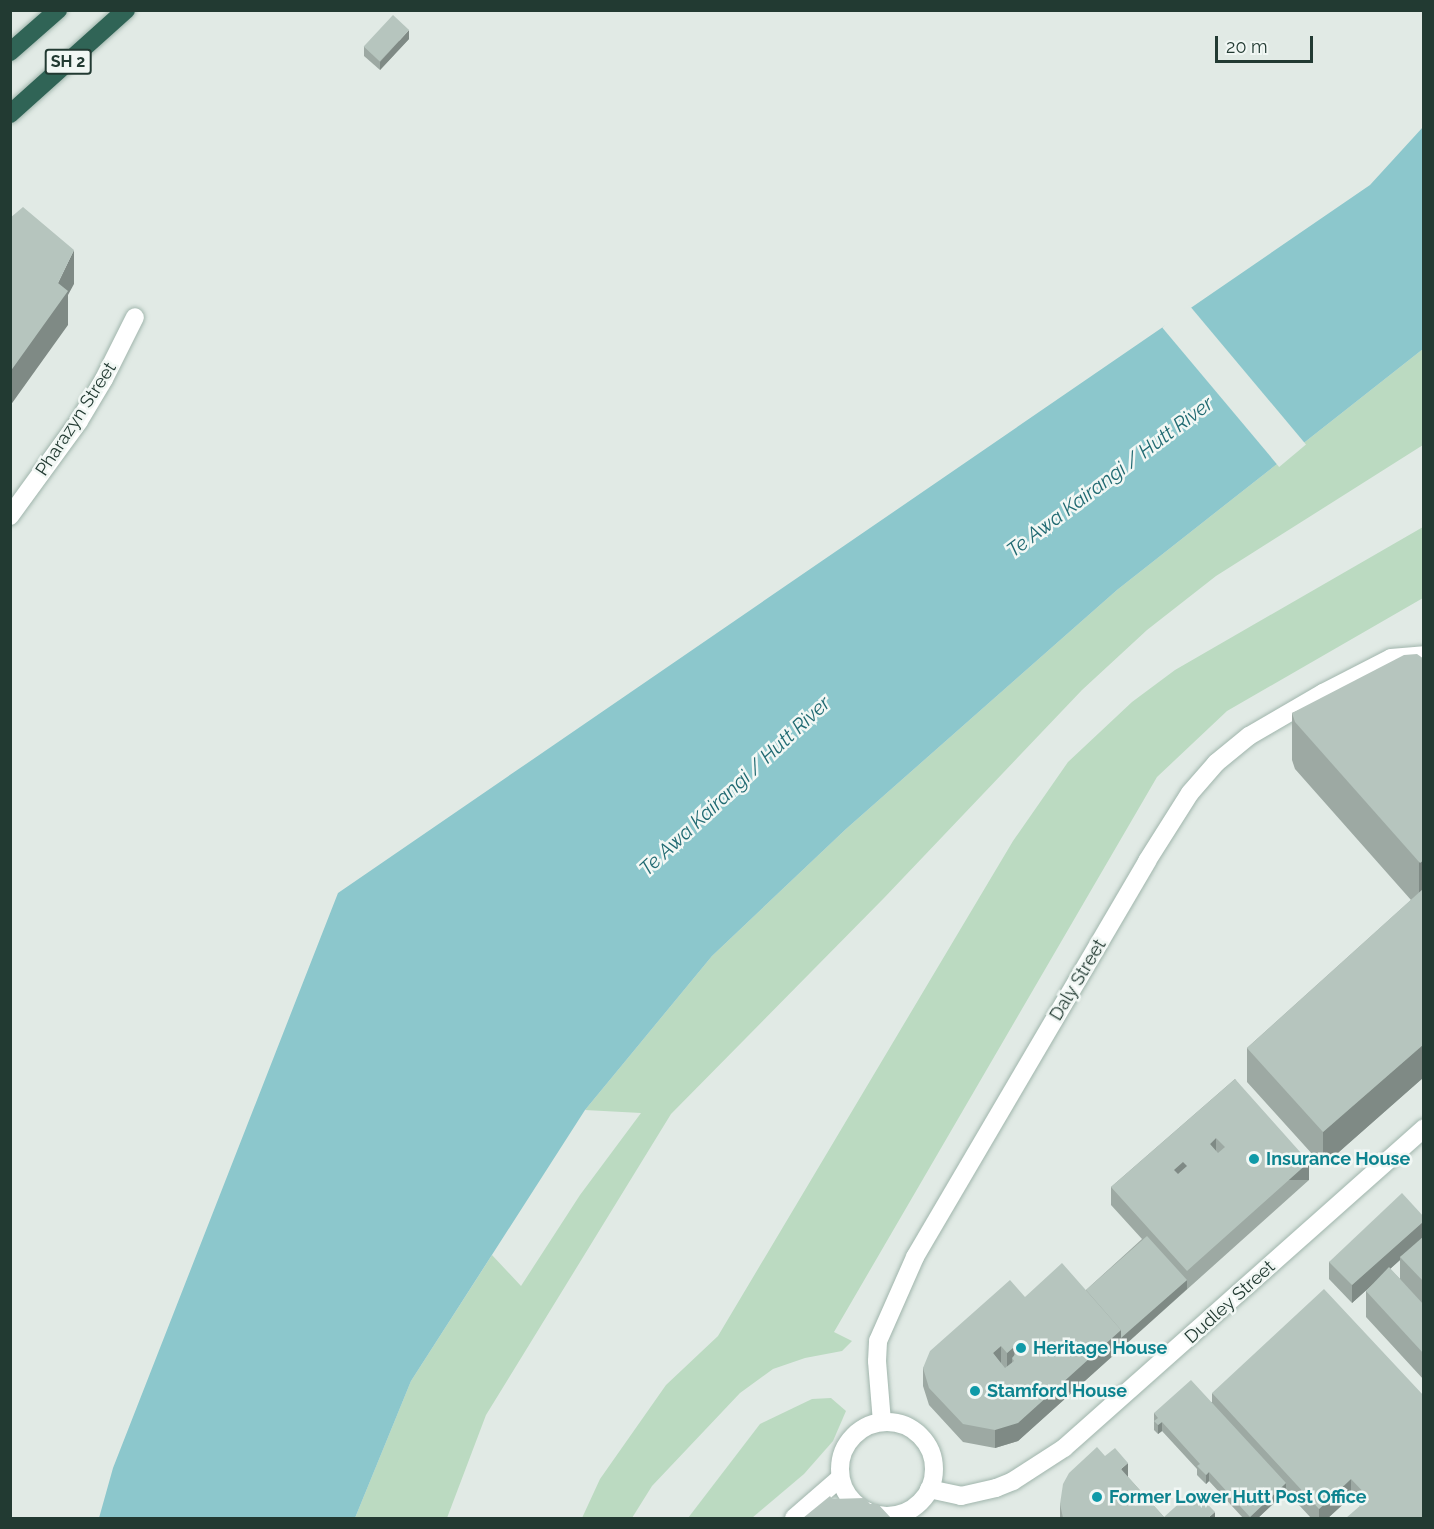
<!DOCTYPE html>
<html>
<head>
<meta charset="utf-8">
<style>
	body { margin:0 }
	#map { position:relative; width:1434px; height:1529px; overflow:hidden; background:#e1eae5; font-family:Raleway,sans-serif }
	div>[style] { position:absolute }
	[style*='--x'] { left:calc(var(--x)*1px); top:calc(var(--y)*1px); width:calc(var(--w)*1px); rotate:calc(var(--a)*1deg) }
	.green>* { inset:0; background:#bbdac1 }
	.water>* { inset:0; background:#8cc7cc }
	.pier>* { inset:0; background:#e1eae5; transform-origin:0 0 }
	.roads { filter:drop-shadow(0 0 2px #a0b5ac) drop-shadow(0 0 2px #a0b5ac) }
	.secondary>* { height:18px; margin:-9px; padding:0 9px; transform-origin:9px; border-radius:9px; background:#fff }
	.secondary>.ring { margin:-9px; padding:0; box-sizing:content-box; background:none; border:18px solid #fff; border-radius:50% }
	.highway>* { height:18px; margin:-9px; padding:0 9px; transform-origin:9px; border-radius:9px; background:#306456 }
	.wall>* { inset:0; background:#9da9a3 }
	.shaded-wall>* { inset:0; background:#7f8a85; transform-origin:0 0 }
	.building>* { inset:0; background:#b6c5be; transform-origin:0 0 }
	.dots>* { width:16px; height:16px; translate:-50% -50%; box-sizing:border-box; border:3px solid #f1f7f4; border-radius:50% }
	span { translate:-50% -50%; white-space:nowrap; text-align:center; line-height:1.15; -webkit-text-stroke:5px #f1f7f4; paint-order:stroke }
	.shield-label span { padding:2px 4px; background:#f1f7f4; border:2px solid; border-radius:4px; -webkit-text-stroke-width:0 }
	.shield-label { font-size:16px; color:#223a32; font-weight:700 }
	.street-label { font-size:18px; color:#223a32 }
	.culture-label { font-size:18px; color:#0d838f; font-weight:700 }
	.left { translate:0 -50%; text-align:left }
	.water-label { font-size:20px; color:#206a72; font-style:italic }
	.frame { position:absolute; inset:0; border:12px solid #223a32; pointer-events:none }
	.scale { position:absolute; left:1215px; top:36px; width:98px; height:27px; box-sizing:border-box; border:3px solid #223a32; border-top:0; padding-left:8px; font-size:18px; line-height:21px; white-space:nowrap; color:#223a32; -webkit-text-stroke:4px #f1f7f4; paint-order:stroke }
</style>
</head>
<body>
<div id="map">
	<div class="green">
		<div style="clip-path:polygon(1423px 349px,1423px 445px,1216px 576px,1147px 630px,1082px 690px,884px 898px,671px 1114px,486px 1415px,447px 1518px,355px 1518px,411px 1381px,492px 1255px,521px 1286px,580px 1195px,641px 1113px,585px 1110px,712px 956px,846px 829px,1117px 590px)"></div>
		<div style="clip-path:polygon(1423px 527px,1423px 598px,1227px 711px,1157px 777px,834px 1332px,852px 1341px,842px 1351px,805px 1358px,773px 1369px,740px 1393px,652px 1486px,632px 1518px,582px 1518px,600px 1479px,666px 1385px,718px 1336px,1013px 841px,1068px 762px,1132px 702px,1175px 670px)"></div>
		<div style="clip-path:polygon(831px 1398px,846px 1411px,833px 1441px,804px 1474px,752px 1518px,688px 1518px,760px 1424px,812px 1399px)"></div>
	</div>
	<div class="water">
		<div style="clip-path:polygon(1423px 127px,1423px 349px,1117px 590px,846px 829px,712px 956px,585px 1110px,411px 1381px,355px 1518px,99px 1518px,113px 1468px,338px 893px,1370px 185px)"></div>
	</div>
	<div class="pier">
		<div style="left:1189px;top:305px;width:182px;height:35px;rotate:50deg"></div>
	</div>
	<div class="roads">
		<div class="secondary">
			<div style="--x:10;--y:516;--w:117;--a:-54"></div>
			<div style="--x:79;--y:421;--w:49;--a:-59.2"></div>
			<div style="--x:104;--y:379;--w:69;--a:-63.4"></div>
			<div style="--x:882;--y:1422;--w:61;--a:-94.7"></div>
			<div style="--x:877;--y:1361;--w:20;--a:-87"></div>
			<div style="--x:878;--y:1341;--w:92;--a:-66.2"></div>
			<div style="--x:915;--y:1257;--w:459;--a:-59.6"></div>
			<div style="--x:1147;--y:861;--w:80;--a:-57.7"></div>
			<div style="--x:1190;--y:793;--w:40;--a:-49"></div>
			<div style="--x:1216;--y:763;--w:43;--a:-39.3"></div>
			<div style="--x:1249;--y:736;--w:86;--a:-30.2"></div>
			<div style="--x:1323;--y:693;--w:76;--a:-27.2"></div>
			<div style="--x:1391;--y:658;--w:33;--a:-5"></div>
			<div class="ring" style="left:840px;top:1422px;width:76px;height:76px"></div>
			<div style="--x:929;--y:1489;--w:33;--a:12"></div>
			<div style="--x:961;--y:1496;--w:36;--a:-13"></div>
			<div style="--x:996;--y:1488;--w:18;--a:-22"></div>
			<div style="--x:1013;--y:1481;--w:61;--a:-32.9"></div>
			<div style="--x:1064;--y:1448;--w:482;--a:-41.6"></div>
			<div style="--x:794;--y:1518;--w:61;--a:-41"></div>
		</div>
		<div class="highway">
			<div style="--x:10;--y:52;--w:64;--a:-41.2"></div>
			<div style="--x:10;--y:114;--w:156;--a:-41.9"></div>
		</div>
	</div>
	<div class="wall">
		<div style="clip-path:polygon(409px 39px,380px 70px,364px 56px,364px 47px)"></div>
		<div style="clip-path:polygon(1424px 659px,1424px 1077px,1323px 1166px,1247px 1082px,1247px 1048px,1411px 900px,1295px 769px,1292px 760px,1292px 713px)"></div>
		<div style="clip-path:polygon(1235px 1079px,1309px 1180px,1018px 1441px,995px 1448px,963px 1442px,929px 1405px,923px 1386px,923px 1368px,1025px 1297px,1086px 1290px,1142px 1239px,1111px 1205px,1111px 1187px)"></div>
		<div style="clip-path:polygon(evenodd,1424px 1217px,1424px 1380px,1366px 1317px,1366px 1291px,1374px 1283px,1352px 1303px,1329px 1279px,1329px 1262px,1424px 1217px,1400px 1260px,1400px 1279px,1390px 1269px,1400px 1260px)"></div>
		<div style="clip-path:polygon(1212px 1393px,1424px 1518px,1360px 1506px,1351px 1497px,1328px 1518px,1311px 1518px,1286px 1491px,1258px 1518px,1243px 1518px,1209px 1481px,1206px 1484px,1197px 1475px,1197px 1469px,1162px 1431px,1158px 1434px,1154px 1430px,1154px 1413px,1212px 1402px)"></div>
		<div style="clip-path:polygon(1105px 1456px,1128px 1477px,1164px 1517px,1215px 1518px,1060px 1518px,1060px 1504px)"></div>
	</div>
	<div class="shaded-wall">
		<div style="clip-path:polygon(409px 30px,409px 39px,380px 70px,380px 62px)"></div>
		<div style="clip-path:polygon(74px 250px,74px 284px,68px 295px,68px 325px,10px 406px,10px 372px,58px 283px)"></div>
		<div style="left:1424px;top:860px;width:47px;height:5px;rotate:90deg"></div>
		<div style="clip-path:polygon(1424px 1044px,1424px 1077px,1323px 1166px,1323px 1132px)"></div>
		<div style="clip-path:polygon(1216px 1138px,1216px 1156px,1210px 1144px)"></div>
		<div style="clip-path:polygon(1183px 1162px,1183px 1180px,1174px 1170px)"></div>
		<div style="left:1309px;top:1162px;width:18px;height:164px;rotate:90deg"></div>
		<div style="clip-path:polygon(1424px 1221px,1424px 1239px,1400px 1257px,1400px 1260px,1352px 1303px,1352px 1285px)"></div>
		<div style="clip-path:polygon(1187px 1280px,1187px 1289px,1018px 1441px,995px 1448px,995px 1430px,1121px 1330px)"></div>
		<div style="clip-path:polygon(1001px 1346px,1001px 1364px,993px 1353px)"></div>
		<div style="clip-path:polygon(1014px 1347px,1014px 1360px,1012px 1358px,1012px 1366px,1007px 1370px,1007px 1353px)"></div>
		<div style="clip-path:polygon(1162px 1422px,1162px 1431px,1158px 1434px,1158px 1425px)"></div>
		<div style="clip-path:polygon(1128px 1463px,1128px 1489px,1121px 1469px)"></div>
		<div style="clip-path:polygon(1209px 1472px,1209px 1481px,1206px 1484px,1206px 1475px)"></div>
		<div style="clip-path:polygon(1351px 1479px,1351px 1497px,1328px 1518px,1319px 1518px,1319px 1509px)"></div>
		<div style="clip-path:polygon(1286px 1483px,1286px 1492px,1258px 1518px,1250px 1518px,1250px 1517px)"></div>
		<div style="clip-path:polygon(1215px 1512px,1215px 1518px,1208px 1518px)"></div>
	</div>
	<div class="building">
		<div style="left:393px;top:15px;width:22px;height:43px;rotate:43deg"></div>
		<div style="clip-path:polygon(23px 207px,74px 250px,58px 283px,68px 291px,10px 372px,10px 218px)"></div>
		<div style="clip-path:polygon(1417px 654px,1424px 659px,1424px 860px,1420px 863px,1295px 722px,1292px 713px,1404px 655px)"></div>
		<div style="clip-path:polygon(1424px 888px,1424px 1044px,1323px 1132px,1247px 1048px)"></div>
		<div style="clip-path:polygon(evenodd,1235px 1079px,1309px 1162px,1187px 1271px,1111px 1187px,1235px 1079px,1216px 1138px,1225px 1147px,1218px 1153px,1210px 1144px,1216px 1138px,1235px 1079px,1183px 1162px,1187px 1166px,1178px 1174px,1174px 1170px,1183px 1162px)"></div>
		<div style="clip-path:polygon(1402px 1193px,1424px 1217px,1424px 1221px,1352px 1285px,1329px 1262px)"></div>
		<div style="clip-path:polygon(1147px 1236px,1187px 1280px,1121px 1338px,1121px 1330px,1086px 1290px)"></div>
		<div style="clip-path:polygon(1424px 1236px,1424px 1282px,1400px 1257px)"></div>
		<div style="clip-path:polygon(evenodd,1062px 1263px,1121px 1330px,1018px 1423px,995px 1430px,963px 1424px,929px 1388px,923px 1368px,930px 1351px,1010px 1280px,1025px 1297px,1062px 1263px,1001px 1346px,1007px 1353px,1014px 1347px,1018px 1351px,1012px 1358px,1014px 1361px,1005px 1368px,993px 1353px,1001px 1346px)"></div>
		<div style="clip-path:polygon(1389px 1267px,1424px 1305px,1424px 1354px,1366px 1291px)"></div>
		<div style="clip-path:polygon(1324px 1289px,1424px 1396px,1424px 1518px,1346px 1518px,1369px 1498px,1351px 1479px,1319px 1509px,1212px 1393px)"></div>
		<div style="clip-path:polygon(1191px 1380px,1286px 1483px,1250px 1517px,1209px 1472px,1206px 1475px,1197px 1466px,1200px 1464px,1162px 1422px,1158px 1425px,1154px 1421px,1158px 1418px,1154px 1413px)"></div>
		<div style="clip-path:polygon(1097px 1447px,1105px 1456px,1115px 1448px,1128px 1463px,1121px 1469px,1164px 1517px,1194px 1490px,1215px 1512px,1208px 1518px,1063px 1518px,1060px 1504px,1063px 1484px,1069px 1473px)"></div>
		<div style="clip-path:polygon(830px 1496px,832px 1499px,865px 1498px,870px 1504px,878px 1504px,891px 1518px,803px 1518px)"></div>
	</div>
	<div class="dots">
		<div style="left:1254px;top:1159px;background:#0f9aa8"></div>
		<div style="left:1021px;top:1348px;background:#0f9aa8"></div>
		<div style="left:975px;top:1391px;background:#0f9aa8"></div>
		<div style="left:1097px;top:1497px;background:#0f9aa8"></div>
	</div>
	<div class="shield-label">
		<span style="left:68px;top:62px">SH 2</span>
	</div>
	<div class="street-label">
		<span style="left:76px;top:419px;rotate:-57deg">Pharazyn Street</span>
		<span style="left:1078px;top:980px;rotate:-59deg">Daly Street</span>
		<span style="left:1230px;top:1302px;rotate:-42deg">Dudley Street</span>
	</div>
	<div class="culture-label">
		<span class="left" style="left:1266px;top:1159px">Insurance House</span>
		<span class="left" style="left:1033px;top:1348px">Heritage House</span>
		<span class="left" style="left:987px;top:1391px">Stamford House</span>
		<span class="left" style="left:1109px;top:1497px">Former Lower Hutt Post Office</span>
	</div>
	<div class="water-label">
		<span style="left:1110px;top:477px;rotate:-37deg">Te Awa Kairangi / Hutt River</span>
		<span style="left:735px;top:786px;rotate:-43deg">Te Awa Kairangi / Hutt River</span>
	</div>
	<div class="frame"></div>
	<div class="scale">20 m</div>
</div>
</body>
</html>
